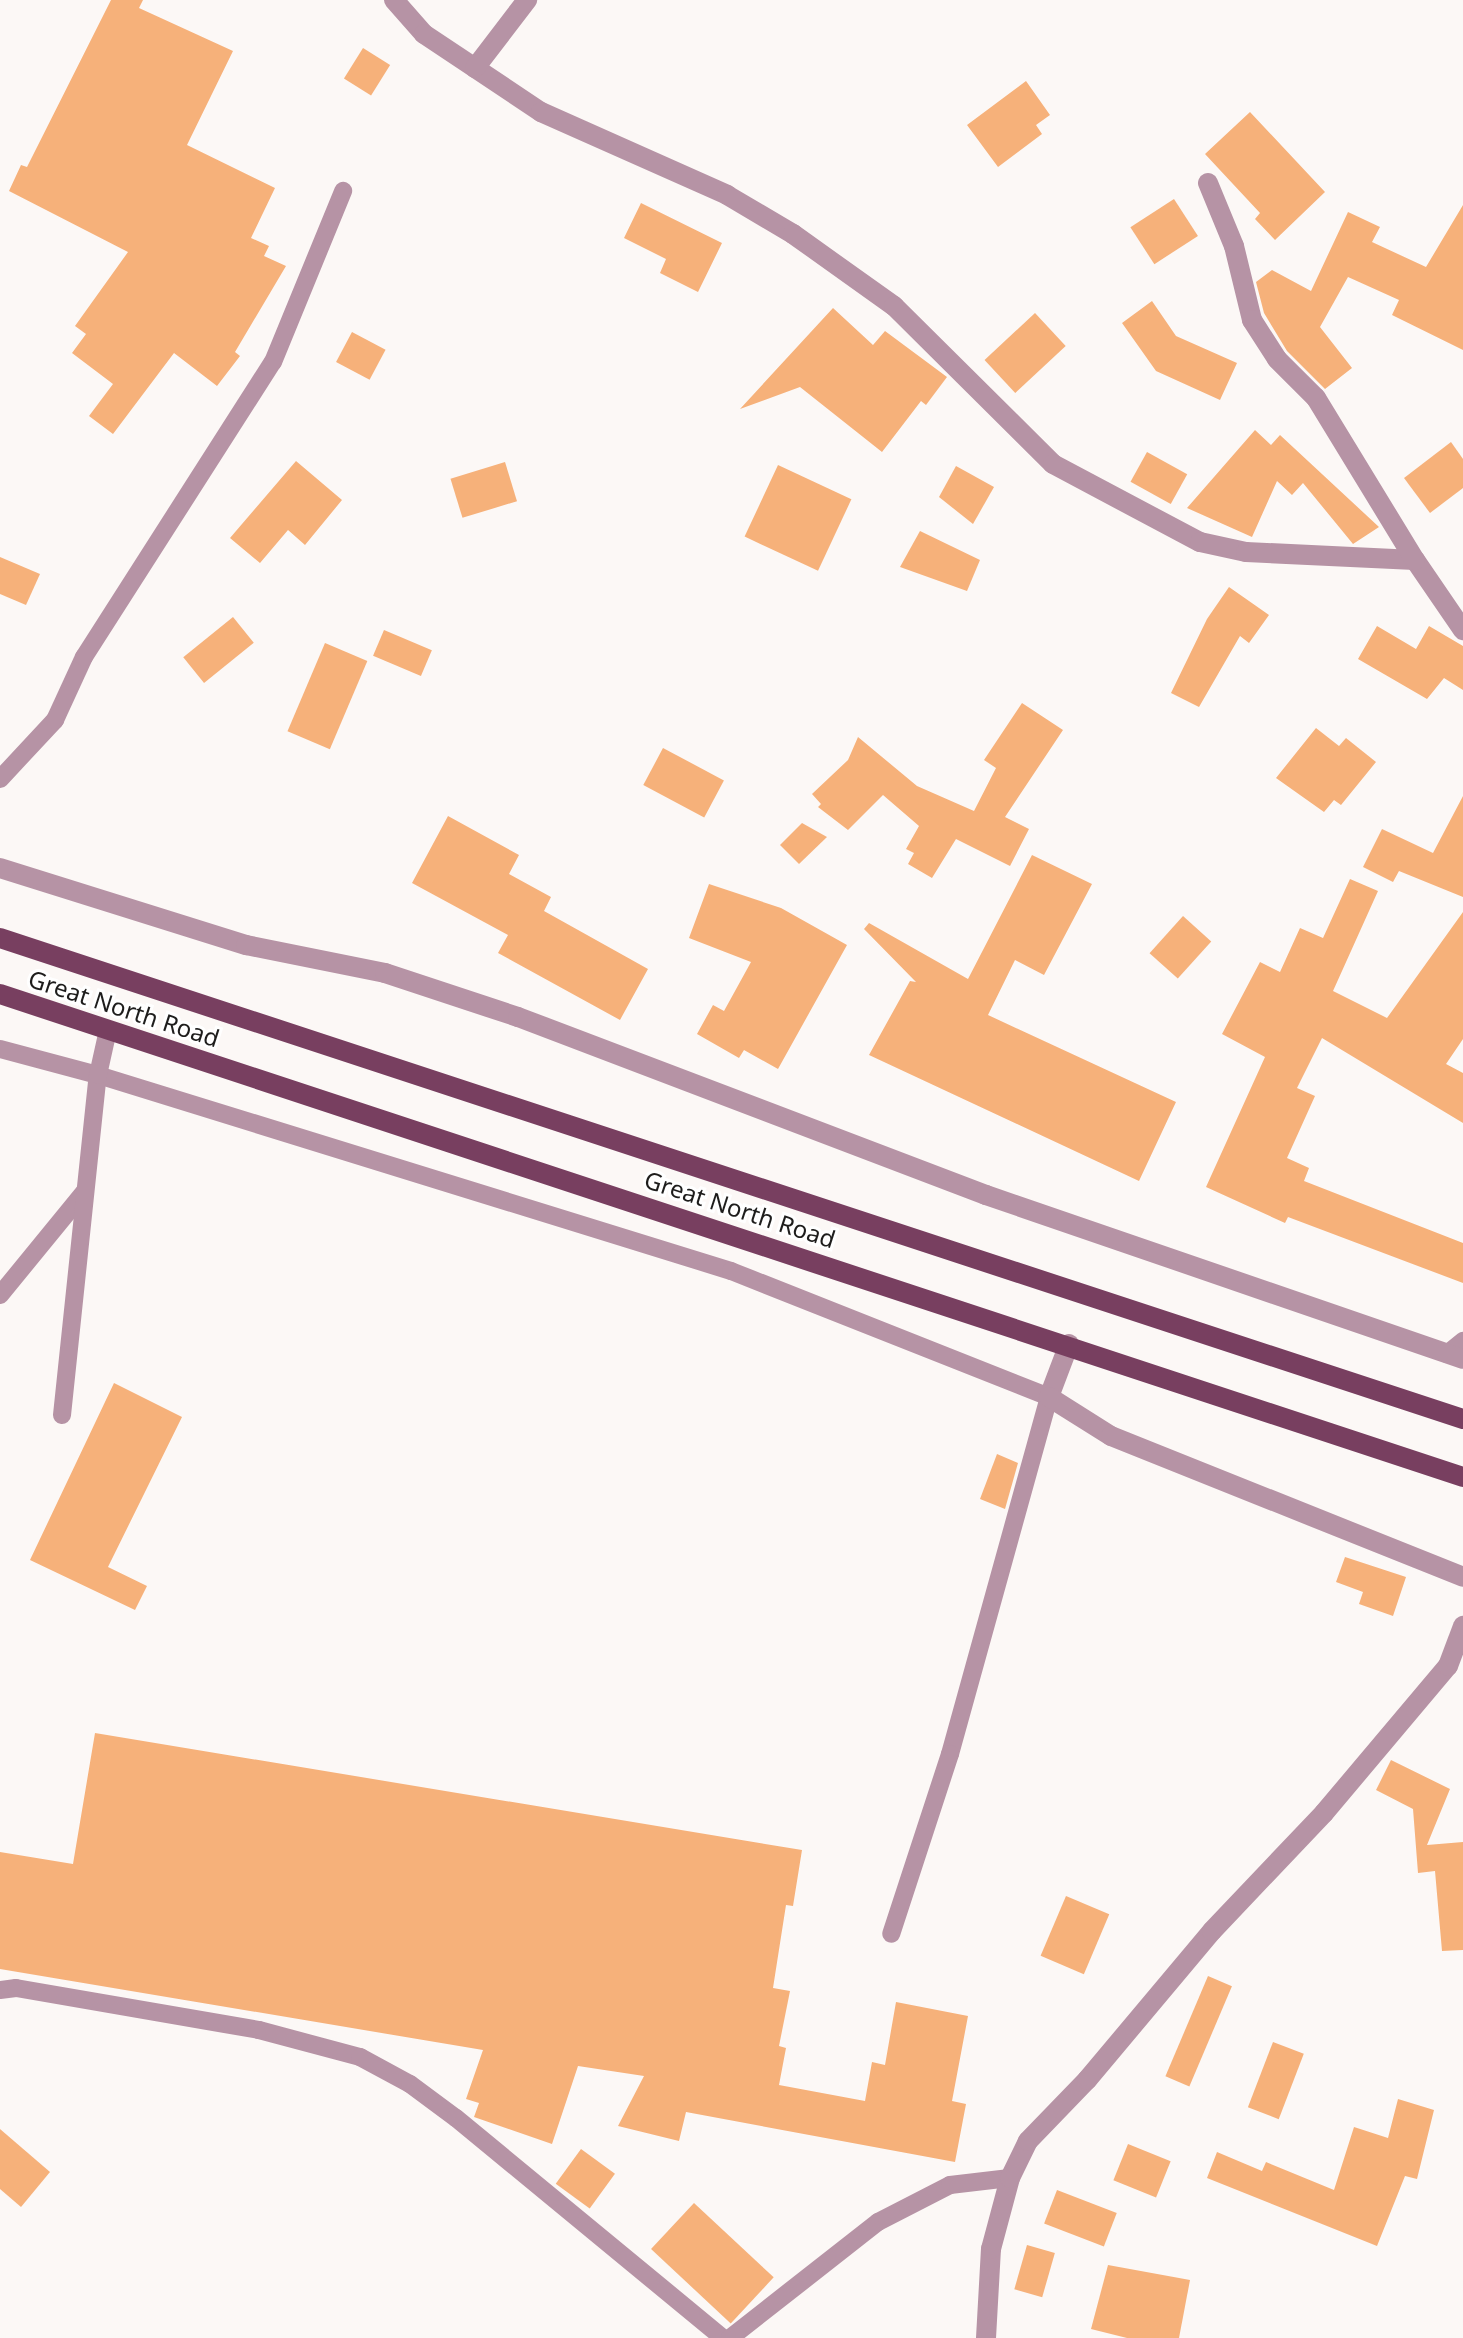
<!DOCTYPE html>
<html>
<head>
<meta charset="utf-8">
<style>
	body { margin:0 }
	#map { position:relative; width:1463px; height:2338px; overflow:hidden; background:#fcf8f6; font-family:"Noto Sans",sans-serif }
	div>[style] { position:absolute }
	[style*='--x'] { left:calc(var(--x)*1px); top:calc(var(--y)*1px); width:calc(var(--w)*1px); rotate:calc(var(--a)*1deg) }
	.building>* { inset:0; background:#f6b17a; transform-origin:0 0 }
	.lane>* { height:18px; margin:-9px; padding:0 9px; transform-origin:9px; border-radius:9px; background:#b693a5 }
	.street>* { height:20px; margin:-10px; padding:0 10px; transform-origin:10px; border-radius:10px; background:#b693a5 }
	.primary>* { height:20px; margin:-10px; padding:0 10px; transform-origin:10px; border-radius:10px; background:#783f60 }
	span { translate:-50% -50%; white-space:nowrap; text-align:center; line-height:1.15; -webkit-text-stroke:6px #fff; paint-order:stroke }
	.street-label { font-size:24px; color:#1e1d1c }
</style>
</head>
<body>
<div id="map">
	<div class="building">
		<div style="clip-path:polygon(111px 0,143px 0,139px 8px,233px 51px,187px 145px,275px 188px,251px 238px,269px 246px,264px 256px,286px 266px,235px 352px,240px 356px,217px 386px,174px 353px,113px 434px,89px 416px,113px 384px,72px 353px,86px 334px,75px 326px,128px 252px,9px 191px,21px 165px,27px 167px)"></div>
		<div style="left:363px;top:48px;width:32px;height:36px;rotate:32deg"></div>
		<div style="clip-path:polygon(1026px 81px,1050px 115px,1036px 125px,1042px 134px,998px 167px,967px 125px)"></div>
		<div style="clip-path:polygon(1250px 112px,1325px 192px,1275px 240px,1255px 219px,1260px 213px,1205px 154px)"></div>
		<div style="left:1174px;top:199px;width:44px;height:52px;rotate:57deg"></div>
		<div style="clip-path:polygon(641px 203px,722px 243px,698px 292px,660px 273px,666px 259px,624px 238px)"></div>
		<div style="clip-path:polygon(1463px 205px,1463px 350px,1392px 315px,1399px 300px,1348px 277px,1320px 327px,1352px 368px,1325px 389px,1287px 351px,1264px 313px,1256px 282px,1272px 270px,1311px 291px,1348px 212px,1380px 227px,1372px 242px,1426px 267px)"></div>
		<div style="clip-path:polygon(1152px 301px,1176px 336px,1237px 363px,1220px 400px,1156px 371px,1122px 323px)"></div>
		<div style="clip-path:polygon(833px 308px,873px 345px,885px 331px,947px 377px,926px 405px,921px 401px,882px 452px,800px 387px,740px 409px)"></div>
		<div style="left:1035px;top:313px;width:45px;height:69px;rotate:47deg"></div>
		<div style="left:352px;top:332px;width:38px;height:34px;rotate:28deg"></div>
		<div style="clip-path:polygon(1255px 430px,1271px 445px,1280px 435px,1379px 527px,1353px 544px,1303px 483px,1292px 495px,1277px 481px,1252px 537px,1187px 508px)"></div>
		<div style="clip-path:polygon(1451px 442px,1463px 459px,1463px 488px,1430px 513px,1404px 478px)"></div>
		<div style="left:1147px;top:452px;width:46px;height:34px;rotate:29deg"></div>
		<div style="clip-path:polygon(296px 461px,342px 500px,305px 545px,288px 530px,260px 563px,230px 538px)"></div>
		<div style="left:505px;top:462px;width:41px;height:57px;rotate:73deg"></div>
		<div style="left:778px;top:465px;width:81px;height:79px;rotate:25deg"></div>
		<div style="clip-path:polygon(956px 466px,994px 487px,973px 524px,939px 497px)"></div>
		<div style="clip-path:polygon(920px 531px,980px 560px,967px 591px,900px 567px)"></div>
		<div style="clip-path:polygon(0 557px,40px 574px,26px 605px,0 594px)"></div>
		<div style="clip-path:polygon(1229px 587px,1269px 615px,1249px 643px,1240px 636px,1199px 707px,1171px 693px,1207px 619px)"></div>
		<div style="left:233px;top:617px;width:33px;height:64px;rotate:51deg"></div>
		<div style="clip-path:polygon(1377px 626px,1416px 649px,1429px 626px,1463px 646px,1463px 690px,1444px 678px,1427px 699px,1358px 659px)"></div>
		<div style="left:384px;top:630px;width:52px;height:28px;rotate:23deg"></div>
		<div style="left:325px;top:643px;width:46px;height:96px;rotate:23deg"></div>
		<div style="clip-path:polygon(1022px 703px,1063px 730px,1005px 817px,1029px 829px,1010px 866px,956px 839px,932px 878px,908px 864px,914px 853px,906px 849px,919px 826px,883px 795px,848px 830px,818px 807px,821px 804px,812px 794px,848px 760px,858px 737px,917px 786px,974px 811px,996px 768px,984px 760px)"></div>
		<div style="clip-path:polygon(1316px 728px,1339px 746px,1346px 738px,1376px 762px,1341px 805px,1334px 800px,1324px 812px,1276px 778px)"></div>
		<div style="left:663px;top:748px;width:69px;height:42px;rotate:28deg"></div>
		<div style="clip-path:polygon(1463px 796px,1463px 897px,1399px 871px,1393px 882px,1363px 867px,1382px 829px,1433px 853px)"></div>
		<div style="clip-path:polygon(448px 816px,519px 855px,509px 874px,551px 897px,544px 911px,648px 969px,620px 1020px,498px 953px,508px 935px,412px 883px)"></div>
		<div style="clip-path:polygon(802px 823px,827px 837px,799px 864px,780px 845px)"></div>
		<div style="clip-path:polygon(1032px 855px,1092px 884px,1044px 975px,1015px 960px,988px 1015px,1176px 1102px,1139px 1181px,869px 1055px,910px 981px,916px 982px,864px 929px,869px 923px,968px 979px)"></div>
		<div style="clip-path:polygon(1350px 879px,1378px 891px,1333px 991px,1387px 1018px,1463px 912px,1463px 1039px,1446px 1064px,1463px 1073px,1463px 1123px,1322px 1038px,1297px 1088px,1315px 1096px,1287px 1158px,1309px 1168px,1304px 1181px,1463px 1243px,1463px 1283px,1288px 1217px,1285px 1223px,1206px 1187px,1265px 1057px,1222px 1034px,1260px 962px,1280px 972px,1300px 928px,1323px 938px)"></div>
		<div style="clip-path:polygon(709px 884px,781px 908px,847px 945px,778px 1069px,744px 1050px,739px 1058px,697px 1034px,713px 1005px,724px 1011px,751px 962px,689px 938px)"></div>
		<div style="left:1183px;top:916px;width:38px;height:50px;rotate:42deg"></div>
		<div style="clip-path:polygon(114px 1383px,182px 1417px,108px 1567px,147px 1586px,135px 1610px,30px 1560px)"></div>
		<div style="clip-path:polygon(997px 1454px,1018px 1463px,1005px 1509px,980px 1499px)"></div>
		<div style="clip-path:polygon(1345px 1557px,1406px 1577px,1393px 1616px,1359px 1604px,1363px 1592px,1336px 1582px)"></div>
		<div style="clip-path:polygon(95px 1733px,802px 1850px,793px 1906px,786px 1905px,773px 1988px,790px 1991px,779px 2046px,786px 2048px,779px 2085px,865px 2101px,872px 2062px,885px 2065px,896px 2002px,968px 2016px,952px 2101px,966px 2104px,955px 2162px,686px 2112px,679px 2141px,618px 2126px,644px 2076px,578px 2066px,552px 2144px,474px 2117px,479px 2103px,466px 2099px,483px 2050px,0 1969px,0 1852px,73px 1864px)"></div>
		<div style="clip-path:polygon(1391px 1760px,1450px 1789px,1427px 1845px,1463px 1842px,1463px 1950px,1442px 1951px,1435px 1871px,1418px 1873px,1413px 1809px,1376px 1790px)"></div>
		<div style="left:1066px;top:1896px;width:47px;height:65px;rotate:23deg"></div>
		<div style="left:1208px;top:1976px;width:26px;height:109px;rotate:23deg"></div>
		<div style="left:1273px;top:2042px;width:33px;height:70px;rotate:21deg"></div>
		<div style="clip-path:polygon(1398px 2099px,1434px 2110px,1417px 2179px,1405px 2176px,1377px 2246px,1207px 2178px,1217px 2152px,1262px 2171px,1266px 2162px,1334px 2190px,1354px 2127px,1388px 2138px)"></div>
		<div style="clip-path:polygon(0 2129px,50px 2172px,21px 2207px,0 2189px)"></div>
		<div style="left:1128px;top:2144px;width:46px;height:39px;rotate:22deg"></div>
		<div style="left:581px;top:2149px;width:42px;height:43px;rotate:36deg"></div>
		<div style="left:1057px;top:2190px;width:64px;height:36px;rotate:21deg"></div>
		<div style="left:694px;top:2203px;width:109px;height:63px;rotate:43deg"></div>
		<div style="left:1027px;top:2245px;width:29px;height:46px;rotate:16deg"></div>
		<div style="clip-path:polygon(1108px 2265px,1190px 2280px,1179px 2338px,1127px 2338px,1091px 2329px)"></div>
	</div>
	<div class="lane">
		<div style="--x:0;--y:779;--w:81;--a:-47"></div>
		<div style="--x:55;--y:720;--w:69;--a:-65.3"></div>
		<div style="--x:84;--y:657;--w:350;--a:-57.4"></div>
		<div style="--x:273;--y:362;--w:185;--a:-67.7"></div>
		<div style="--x:0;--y:1049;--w:101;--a:14.9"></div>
		<div style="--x:98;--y:1075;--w:663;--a:17.2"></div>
		<div style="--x:731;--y:1271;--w:342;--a:21.6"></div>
		<div style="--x:1049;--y:1397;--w:370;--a:105.5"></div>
		<div style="--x:950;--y:1754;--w:189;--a:108.1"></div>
		<div style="--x:0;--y:1295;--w:134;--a:-50.7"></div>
		<div style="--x:1447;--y:1354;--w:21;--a:-39"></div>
		<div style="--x:62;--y:1415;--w:342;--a:-84"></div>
		<div style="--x:98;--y:1075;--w:46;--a:-77.5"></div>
		<div style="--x:0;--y:1990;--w:16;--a:-7"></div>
		<div style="--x:16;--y:1988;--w:247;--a:9.8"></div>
		<div style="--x:259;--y:2030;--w:105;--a:15"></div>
		<div style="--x:360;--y:2057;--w:57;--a:28.4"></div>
		<div style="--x:410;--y:2084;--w:57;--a:36.5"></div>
		<div style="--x:456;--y:2118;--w:346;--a:39.5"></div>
		<div style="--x:730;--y:2338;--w:188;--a:-38.1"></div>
		<div style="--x:878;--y:2222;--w:81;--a:-27.2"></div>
		<div style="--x:950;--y:2185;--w:60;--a:-6.7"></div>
	</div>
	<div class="street">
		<div style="--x:394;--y:0;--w:45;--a:48.6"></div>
		<div style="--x:424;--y:34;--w:141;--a:33.7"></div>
		<div style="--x:541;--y:112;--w:204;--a:24"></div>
		<div style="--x:727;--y:195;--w:77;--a:30.6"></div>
		<div style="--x:793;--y:234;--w:124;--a:35.5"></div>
		<div style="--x:894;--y:306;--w:224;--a:44.8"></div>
		<div style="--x:1053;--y:464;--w:166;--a:28"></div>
		<div style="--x:1200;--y:542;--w:47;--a:12.3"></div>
		<div style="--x:1246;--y:552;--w:169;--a:2.7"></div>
		<div style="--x:1415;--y:560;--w:85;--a:55.6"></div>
		<div style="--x:475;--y:68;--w:86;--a:-52.6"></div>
		<div style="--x:1208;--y:183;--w:68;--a:67.6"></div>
		<div style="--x:1234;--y:246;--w:76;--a:76.3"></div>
		<div style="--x:1252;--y:320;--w:46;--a:57.3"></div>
		<div style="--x:1277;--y:359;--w:55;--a:45"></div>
		<div style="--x:1316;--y:398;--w:190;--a:58.6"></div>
		<div style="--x:0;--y:868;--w:258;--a:17.4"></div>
		<div style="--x:246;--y:945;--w:142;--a:11.4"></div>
		<div style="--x:385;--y:973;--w:140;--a:18.3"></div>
		<div style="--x:518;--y:1017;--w:501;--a:20.82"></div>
		<div style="--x:986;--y:1195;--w:504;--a:18.97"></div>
		<div style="--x:1069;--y:1344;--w:57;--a:110.7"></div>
		<div style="--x:1049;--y:1397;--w:73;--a:32.2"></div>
		<div style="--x:1111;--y:1436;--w:379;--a:21.8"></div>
		<div style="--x:986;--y:2338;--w:89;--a:-86.8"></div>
		<div style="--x:991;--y:2249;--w:73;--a:-75"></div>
		<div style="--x:1010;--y:2178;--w:41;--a:-64.1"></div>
		<div style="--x:1028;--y:2141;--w:85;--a:-46"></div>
		<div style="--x:1087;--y:2080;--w:194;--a:-50"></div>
		<div style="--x:1212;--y:1931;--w:163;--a:-46.5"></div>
		<div style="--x:1324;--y:1813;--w:192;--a:-49.9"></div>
		<div style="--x:1448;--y:1666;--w:43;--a:-69.4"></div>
	</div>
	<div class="primary">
		<div style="--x:0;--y:938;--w:1540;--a:18.2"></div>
		<div style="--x:0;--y:994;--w:1541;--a:18.27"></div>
	</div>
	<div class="street-label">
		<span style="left:124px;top:1008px;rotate:18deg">Great North Road</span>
		<span style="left:740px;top:1209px;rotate:18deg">Great North Road</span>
	</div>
</div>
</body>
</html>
